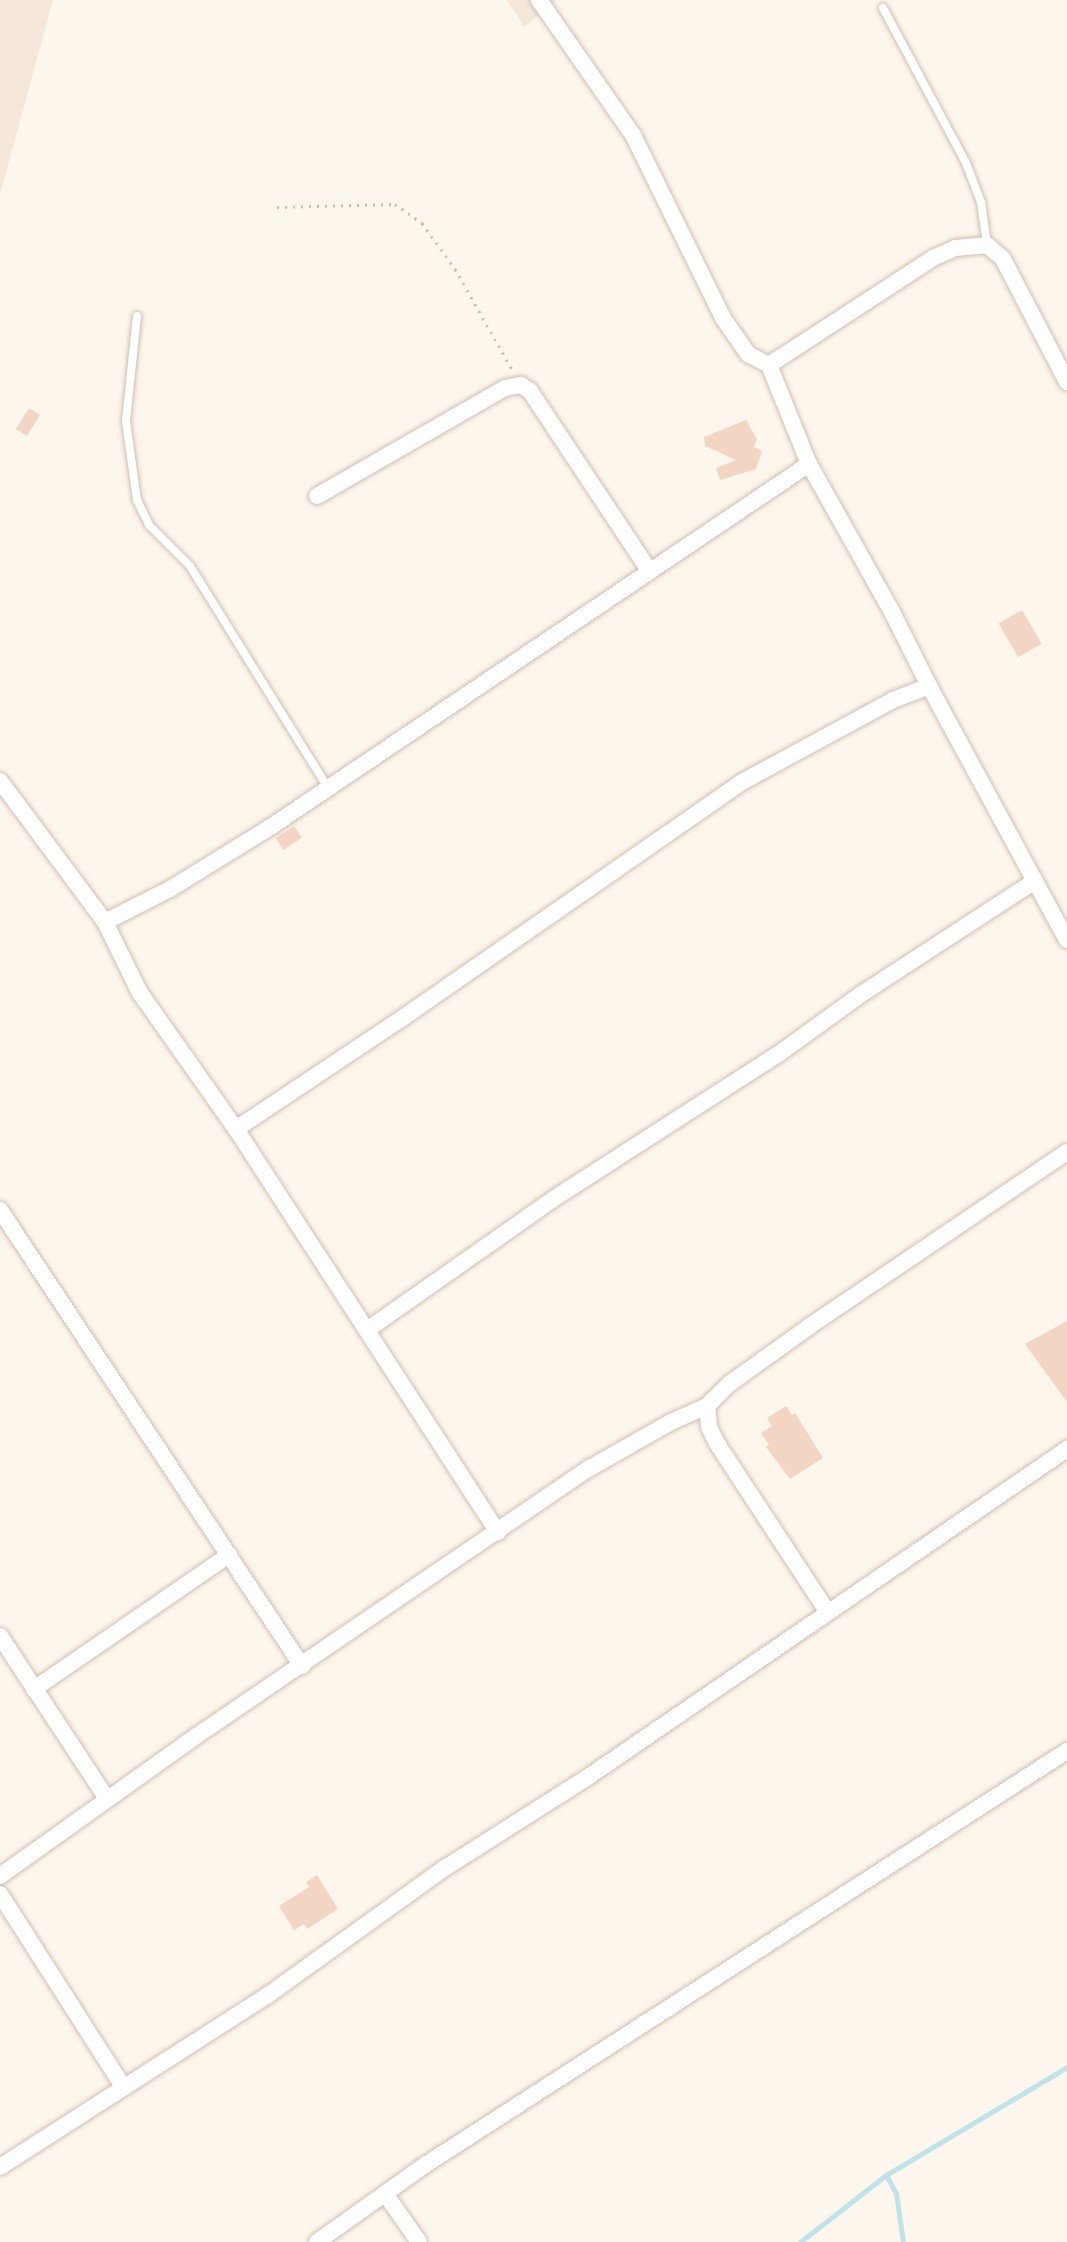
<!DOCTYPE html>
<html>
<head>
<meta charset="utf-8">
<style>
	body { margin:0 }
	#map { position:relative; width:1067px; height:2242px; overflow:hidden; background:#fdf6ec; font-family:"Asap Condensed",sans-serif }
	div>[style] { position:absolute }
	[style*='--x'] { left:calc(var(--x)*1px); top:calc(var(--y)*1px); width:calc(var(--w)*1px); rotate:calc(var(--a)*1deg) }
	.residential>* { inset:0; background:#f5e8da }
	.stream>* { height:5px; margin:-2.5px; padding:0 2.5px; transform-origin:2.5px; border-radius:2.5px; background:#bfe3e8 }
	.building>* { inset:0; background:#f3d5c3; transform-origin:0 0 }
	.path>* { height:3px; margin-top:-1.5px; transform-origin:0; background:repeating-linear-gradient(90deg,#d9b8a5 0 2px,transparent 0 8px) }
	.roads { filter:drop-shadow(0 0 2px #d1beb0) drop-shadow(0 0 2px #d1beb0) }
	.lane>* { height:8px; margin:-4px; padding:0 4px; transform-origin:4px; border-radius:4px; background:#fff }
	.street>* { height:16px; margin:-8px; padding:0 8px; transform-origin:8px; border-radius:8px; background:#fff }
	span { translate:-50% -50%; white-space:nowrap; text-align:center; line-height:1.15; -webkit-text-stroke:6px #fffaf3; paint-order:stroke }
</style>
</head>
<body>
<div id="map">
	<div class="residential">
		<div style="clip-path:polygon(0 0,53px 0,0 195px)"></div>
		<div style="clip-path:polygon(507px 0,557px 0,524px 27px)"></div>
	</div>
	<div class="stream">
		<div style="--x:886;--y:2175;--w:21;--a:61"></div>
		<div style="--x:896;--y:2193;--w:49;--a:81.9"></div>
		<div style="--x:800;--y:2242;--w:109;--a:-37.9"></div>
		<div style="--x:886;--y:2175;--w:211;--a:-30.8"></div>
	</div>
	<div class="building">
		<div style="left:29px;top:408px;width:13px;height:25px;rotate:32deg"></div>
		<div style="clip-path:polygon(746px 420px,757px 439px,754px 447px,762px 451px,756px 469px,720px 480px,716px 468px,736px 460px,705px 446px,704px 437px)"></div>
		<div style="left:1022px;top:610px;width:39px;height:27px;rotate:60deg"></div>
		<div style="left:294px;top:826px;width:14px;height:22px;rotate:56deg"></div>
		<div style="clip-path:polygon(1067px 1321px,1067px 1402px,1025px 1344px)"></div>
		<div style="clip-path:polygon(786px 1406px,792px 1415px,795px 1413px,823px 1458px,790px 1479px,766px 1447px,769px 1445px,761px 1433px,772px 1426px,767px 1418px)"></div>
		<div style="clip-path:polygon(317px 1875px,338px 1909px,307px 1929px,304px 1924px,294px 1930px,279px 1906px,309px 1887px,306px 1882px)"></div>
	</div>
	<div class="path">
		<div style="--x:277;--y:207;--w:118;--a:-1.5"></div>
		<div style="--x:395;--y:204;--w:33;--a:35"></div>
		<div style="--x:422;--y:223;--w:57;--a:54.3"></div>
		<div style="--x:455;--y:269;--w:117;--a:60.4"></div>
	</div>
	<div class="roads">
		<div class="lane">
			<div style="--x:883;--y:8;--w:176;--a:61.8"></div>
			<div style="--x:966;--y:163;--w:42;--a:69"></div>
			<div style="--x:981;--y:202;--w:42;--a:81.9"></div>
			<div style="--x:137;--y:316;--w:106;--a:96"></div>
			<div style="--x:126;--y:421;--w:80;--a:82.1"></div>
			<div style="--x:137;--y:500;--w:28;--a:64"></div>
			<div style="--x:149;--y:525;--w:58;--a:45"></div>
			<div style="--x:190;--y:566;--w:259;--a:58.1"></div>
		</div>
		<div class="street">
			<div style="--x:539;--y:0;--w:165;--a:55.2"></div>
			<div style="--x:633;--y:135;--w:204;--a:63.8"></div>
			<div style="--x:723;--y:318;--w:44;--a:55.2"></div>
			<div style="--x:748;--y:354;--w:24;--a:28"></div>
			<div style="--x:769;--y:365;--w:107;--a:68"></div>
			<div style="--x:809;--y:464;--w:170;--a:60.7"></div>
			<div style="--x:892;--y:612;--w:83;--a:63.4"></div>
			<div style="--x:929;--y:686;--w:289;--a:61.5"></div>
			<div style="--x:769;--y:365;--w:196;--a:-33.1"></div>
			<div style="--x:933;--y:258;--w:24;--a:-24"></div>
			<div style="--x:955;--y:248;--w:32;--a:-5"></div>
			<div style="--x:987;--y:245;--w:21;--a:41"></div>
			<div style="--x:1003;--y:259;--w:139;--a:62.5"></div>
			<div style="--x:317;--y:496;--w:217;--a:-29.9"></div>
			<div style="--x:505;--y:388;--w:16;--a:-11"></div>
			<div style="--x:521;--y:385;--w:11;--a:34"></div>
			<div style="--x:530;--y:391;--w:215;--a:56.4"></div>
			<div style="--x:0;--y:781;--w:176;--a:53.3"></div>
			<div style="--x:105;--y:922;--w:79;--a:63.8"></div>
			<div style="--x:140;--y:993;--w:166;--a:54.8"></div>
			<div style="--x:236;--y:1129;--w:481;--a:57"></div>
			<div style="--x:105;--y:922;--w:73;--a:-26.9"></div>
			<div style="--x:170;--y:889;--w:120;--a:-31.7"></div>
			<div style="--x:272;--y:826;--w:648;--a:-33.98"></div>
			<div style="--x:236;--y:1129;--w:198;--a:-33.7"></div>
			<div style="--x:401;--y:1019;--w:415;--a:-34.8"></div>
			<div style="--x:742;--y:782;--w:172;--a:-28.5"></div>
			<div style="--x:893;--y:700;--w:39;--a:-21"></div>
			<div style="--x:0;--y:1210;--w:547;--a:56.48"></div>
			<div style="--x:367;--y:1330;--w:233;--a:-35.1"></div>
			<div style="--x:558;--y:1196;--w:260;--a:-32.8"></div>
			<div style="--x:777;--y:1055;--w:106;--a:-35.8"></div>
			<div style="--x:863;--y:993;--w:205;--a:-33.1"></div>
			<div style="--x:827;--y:1611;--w:199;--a:-123.3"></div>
			<div style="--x:718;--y:1445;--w:20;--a:-117"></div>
			<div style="--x:709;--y:1427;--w:21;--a:-95"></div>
			<div style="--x:707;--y:1406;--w:31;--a:-45"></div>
			<div style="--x:729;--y:1384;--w:100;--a:-35.6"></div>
			<div style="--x:810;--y:1326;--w:310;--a:-34.1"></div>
			<div style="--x:0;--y:1636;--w:195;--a:56.7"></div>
			<div style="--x:34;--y:1689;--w:237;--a:-34.5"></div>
			<div style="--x:0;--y:1876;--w:236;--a:-35.5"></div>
			<div style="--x:192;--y:1739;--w:482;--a:-34.3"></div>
			<div style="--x:590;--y:1468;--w:93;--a:-29.6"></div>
			<div style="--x:671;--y:1422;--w:39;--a:-24"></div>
			<div style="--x:0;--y:1894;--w:228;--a:57.4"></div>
			<div style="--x:0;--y:2167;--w:318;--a:-32.7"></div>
			<div style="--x:268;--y:1995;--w:218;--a:-35.7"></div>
			<div style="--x:445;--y:1868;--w:169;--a:-32.5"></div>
			<div style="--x:588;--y:1777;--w:581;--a:-34.4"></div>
			<div style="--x:386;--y:2195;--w:57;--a:54.9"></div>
			<div style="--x:317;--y:2242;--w:133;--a:-35.5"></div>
			<div style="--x:425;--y:2165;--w:764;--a:-32.82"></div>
		</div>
	</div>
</div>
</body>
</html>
